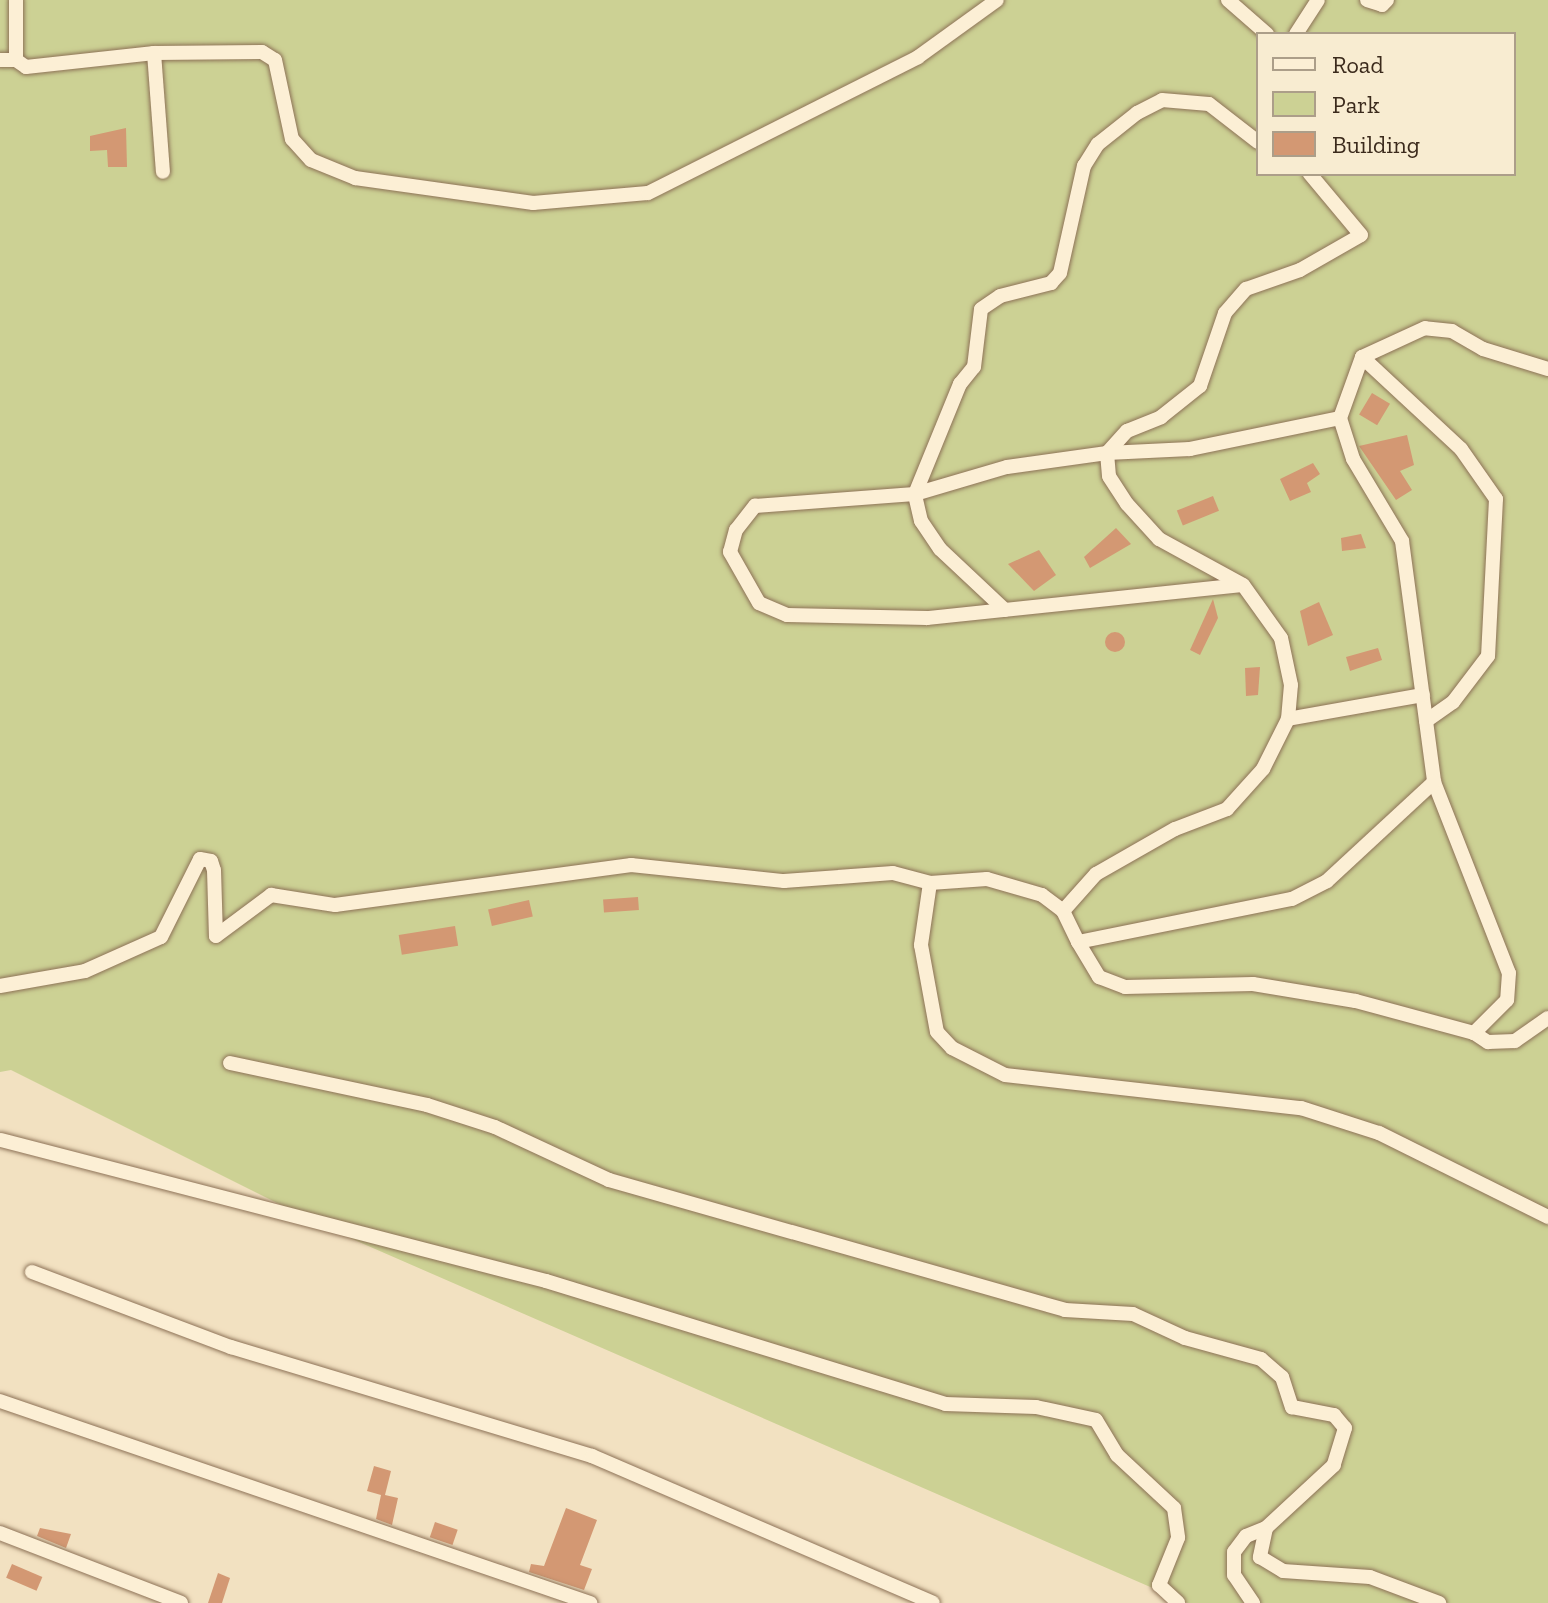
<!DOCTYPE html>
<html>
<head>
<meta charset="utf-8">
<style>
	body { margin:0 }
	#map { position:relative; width:1548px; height:1603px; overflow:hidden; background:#f2e1c1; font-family:"Zilla Slab",serif }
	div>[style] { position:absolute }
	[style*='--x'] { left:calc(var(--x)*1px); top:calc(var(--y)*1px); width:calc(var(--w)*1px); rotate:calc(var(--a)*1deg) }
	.green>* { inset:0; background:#ccd194 }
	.building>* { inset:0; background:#d39873; transform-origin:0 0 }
	.round { border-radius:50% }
	.roads { filter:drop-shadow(0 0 2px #8d7257) drop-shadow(0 0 2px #8d7257) }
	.street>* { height:14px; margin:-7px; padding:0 7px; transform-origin:7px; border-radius:7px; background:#fcefd5 }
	span { translate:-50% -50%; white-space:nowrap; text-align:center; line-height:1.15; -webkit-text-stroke:6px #f8ecd1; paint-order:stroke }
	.legend { position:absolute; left:1256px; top:32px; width:260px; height:144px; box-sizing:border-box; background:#f8ecd1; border:2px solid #ac9e89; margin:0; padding:10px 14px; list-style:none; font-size:24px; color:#3b2a1c }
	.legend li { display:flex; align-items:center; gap:16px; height:40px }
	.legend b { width:40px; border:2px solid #ac9e89 }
</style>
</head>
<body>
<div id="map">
	<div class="green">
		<div style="clip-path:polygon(evenodd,0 0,1548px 0,1548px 1603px,1187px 1603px,327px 1228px,11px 1070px,0 1072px,0 0,1258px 34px,1514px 34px,1514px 174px,1258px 174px,1258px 34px)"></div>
	</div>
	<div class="building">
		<div style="clip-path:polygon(126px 128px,127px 167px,108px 167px,107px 150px,90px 151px,90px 136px)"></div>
		<div style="left:1372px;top:393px;width:21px;height:25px;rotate:31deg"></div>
		<div style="clip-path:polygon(1407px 435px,1414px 465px,1400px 471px,1412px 490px,1396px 500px,1359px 446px)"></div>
		<div style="clip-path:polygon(1313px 463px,1320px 474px,1307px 483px,1311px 492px,1290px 501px,1280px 479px)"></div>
		<div style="left:1213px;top:496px;width:16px;height:39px;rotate:68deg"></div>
		<div style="clip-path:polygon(1116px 528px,1131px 544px,1090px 568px,1084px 557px)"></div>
		<div style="clip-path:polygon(1361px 534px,1366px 548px,1342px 551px,1341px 538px)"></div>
		<div style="clip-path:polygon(1039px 550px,1056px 575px,1034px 591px,1008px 564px)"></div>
		<div style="clip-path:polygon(1213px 599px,1218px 618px,1200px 655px,1190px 650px)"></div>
		<div style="clip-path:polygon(1319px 602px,1333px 635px,1308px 646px,1300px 611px)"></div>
		<div class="round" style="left:1105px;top:632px;width:20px;height:20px"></div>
		<div style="clip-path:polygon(1378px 648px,1382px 660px,1350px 671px,1346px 657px)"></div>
		<div style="clip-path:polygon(1260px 667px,1258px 695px,1246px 696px,1245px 668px)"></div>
		<div style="left:638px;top:897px;width:13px;height:35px;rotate:86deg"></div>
		<div style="left:529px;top:900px;width:17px;height:42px;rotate:77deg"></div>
		<div style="left:455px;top:926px;width:20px;height:57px;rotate:81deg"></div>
		<div style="clip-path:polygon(374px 1466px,391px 1471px,385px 1495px,398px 1498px,392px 1525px,376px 1519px,381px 1495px,367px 1491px)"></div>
		<div style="clip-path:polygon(566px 1508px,597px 1520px,580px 1565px,592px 1569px,584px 1590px,529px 1572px,531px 1564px,544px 1566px)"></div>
		<div style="left:435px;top:1522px;width:24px;height:16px;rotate:19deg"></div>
		<div style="clip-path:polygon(40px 1528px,71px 1534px,66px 1548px,37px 1536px)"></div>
		<div style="left:12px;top:1564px;width:33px;height:15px;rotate:23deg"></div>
		<div style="clip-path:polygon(218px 1573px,230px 1578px,222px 1603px,208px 1603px)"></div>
	</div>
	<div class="roads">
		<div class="street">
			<div style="--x:16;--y:0;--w:60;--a:90"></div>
			<div style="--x:16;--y:60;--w:12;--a:35"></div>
			<div style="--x:26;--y:67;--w:129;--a:-6.2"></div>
			<div style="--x:154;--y:53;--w:108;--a:-0.5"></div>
			<div style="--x:262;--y:52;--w:15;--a:32"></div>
			<div style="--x:275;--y:60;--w:81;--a:77.9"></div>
			<div style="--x:292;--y:139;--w:28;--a:48"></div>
			<div style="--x:311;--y:160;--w:48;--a:22.2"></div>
			<div style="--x:355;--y:178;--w:180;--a:8"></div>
			<div style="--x:533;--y:203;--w:115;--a:-5"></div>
			<div style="--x:648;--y:193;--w:302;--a:-26.7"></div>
			<div style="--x:918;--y:57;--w:97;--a:-35.8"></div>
			<div style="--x:1228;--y:0;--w:52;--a:41.1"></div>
			<div style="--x:1367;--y:0;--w:16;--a:18"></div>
			<div style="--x:1382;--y:5;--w:7;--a:-45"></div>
			<div style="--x:1296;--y:34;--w:40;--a:-57.1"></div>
			<div style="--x:154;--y:53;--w:119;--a:85.7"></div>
			<div style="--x:0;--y:60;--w:16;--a:0"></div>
			<div style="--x:1362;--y:357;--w:135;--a:42.9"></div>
			<div style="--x:1461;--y:449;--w:61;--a:55"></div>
			<div style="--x:1496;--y:499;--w:157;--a:92.9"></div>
			<div style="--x:1488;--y:656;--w:58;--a:127.3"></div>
			<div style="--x:1453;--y:702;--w:33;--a:145"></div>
			<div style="--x:1548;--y:369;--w:68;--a:-162.9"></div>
			<div style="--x:1483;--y:349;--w:36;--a:-150"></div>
			<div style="--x:1452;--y:331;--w:27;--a:-174"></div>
			<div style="--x:1425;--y:328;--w:69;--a:155.3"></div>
			<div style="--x:1362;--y:357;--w:65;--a:109.8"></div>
			<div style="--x:1340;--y:418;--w:43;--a:72.4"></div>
			<div style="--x:1353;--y:459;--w:96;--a:59.1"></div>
			<div style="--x:1402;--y:541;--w:243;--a:82.4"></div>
			<div style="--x:1434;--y:782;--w:205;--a:68.6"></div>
			<div style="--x:1509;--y:973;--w:27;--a:94"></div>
			<div style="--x:1507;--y:1000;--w:47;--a:135"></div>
			<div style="--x:1474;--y:1033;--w:17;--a:33"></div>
			<div style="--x:1488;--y:1042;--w:27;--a:-2"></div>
			<div style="--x:1515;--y:1041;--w:40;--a:-34.9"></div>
			<div style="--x:1242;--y:585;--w:317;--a:174"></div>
			<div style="--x:927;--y:618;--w:140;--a:-178.8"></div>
			<div style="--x:787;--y:615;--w:30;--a:-157"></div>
			<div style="--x:759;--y:603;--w:59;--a:-119.6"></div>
			<div style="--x:730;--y:552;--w:23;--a:-75"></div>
			<div style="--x:736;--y:530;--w:31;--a:-52"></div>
			<div style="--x:755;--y:506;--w:160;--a:-4.3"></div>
			<div style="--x:915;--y:494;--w:96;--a:-16.4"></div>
			<div style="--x:1007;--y:467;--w:101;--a:-8"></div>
			<div style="--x:1107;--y:453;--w:30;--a:-48"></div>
			<div style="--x:1127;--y:431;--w:37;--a:-22"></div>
			<div style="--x:1161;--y:417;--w:50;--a:-38.5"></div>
			<div style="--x:1200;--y:386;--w:77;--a:-71.1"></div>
			<div style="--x:1225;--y:313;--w:32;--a:-49"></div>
			<div style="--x:1246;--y:289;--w:57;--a:-19.4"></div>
			<div style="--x:1300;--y:270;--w:70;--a:-29.8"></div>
			<div style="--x:1361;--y:235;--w:80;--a:-129.9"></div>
			<div style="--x:1005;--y:610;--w:89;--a:-136.8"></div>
			<div style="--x:940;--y:549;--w:34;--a:-124"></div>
			<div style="--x:921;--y:521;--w:28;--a:-103"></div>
			<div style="--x:915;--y:494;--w:119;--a:-67.8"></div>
			<div style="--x:960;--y:384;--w:22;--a:-51"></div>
			<div style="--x:974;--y:367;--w:58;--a:-83.1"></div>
			<div style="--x:981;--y:309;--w:23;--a:-34"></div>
			<div style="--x:1000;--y:296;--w:53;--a:-14.3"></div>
			<div style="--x:1051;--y:283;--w:13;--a:-48"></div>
			<div style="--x:1060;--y:273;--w:110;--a:-77.4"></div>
			<div style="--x:1084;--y:166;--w:26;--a:-58"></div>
			<div style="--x:1098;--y:144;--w:50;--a:-38.5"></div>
			<div style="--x:1137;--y:113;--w:28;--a:-27"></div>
			<div style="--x:1162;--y:100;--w:47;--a:4.9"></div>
			<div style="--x:1209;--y:104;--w:62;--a:37.8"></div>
			<div style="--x:1288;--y:719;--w:137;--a:-10.1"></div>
			<div style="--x:930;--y:883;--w:63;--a:98.3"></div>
			<div style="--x:921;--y:945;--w:88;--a:79.6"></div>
			<div style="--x:937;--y:1032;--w:22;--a:47"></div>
			<div style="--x:952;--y:1048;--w:59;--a:27"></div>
			<div style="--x:1005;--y:1075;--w:298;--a:6.4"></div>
			<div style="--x:1301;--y:1108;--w:82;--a:17.8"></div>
			<div style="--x:1379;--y:1133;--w:189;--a:26.4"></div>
			<div style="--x:1063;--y:911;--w:34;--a:64"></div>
			<div style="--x:1078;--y:942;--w:218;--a:-11.4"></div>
			<div style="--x:1292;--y:899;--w:39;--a:-27"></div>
			<div style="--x:1327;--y:881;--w:146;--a:-42.8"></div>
			<div style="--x:1078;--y:942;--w:41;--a:59"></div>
			<div style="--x:1099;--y:977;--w:28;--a:21"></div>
			<div style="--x:1125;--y:987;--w:128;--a:-1.3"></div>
			<div style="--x:1253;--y:984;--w:104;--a:9.4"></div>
			<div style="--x:1356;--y:1001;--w:122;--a:15.2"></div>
			<div style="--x:0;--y:986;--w:86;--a:-10"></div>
			<div style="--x:85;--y:971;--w:83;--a:-24.1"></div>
			<div style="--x:161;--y:937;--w:87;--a:-63.4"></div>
			<div style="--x:200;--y:859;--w:11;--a:10"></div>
			<div style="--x:211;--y:861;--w:9;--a:72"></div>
			<div style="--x:214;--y:870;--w:66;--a:88.3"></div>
			<div style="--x:216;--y:936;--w:69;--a:-36.7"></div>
			<div style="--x:271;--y:895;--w:65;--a:8.9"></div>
			<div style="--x:335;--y:905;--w:299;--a:-7.7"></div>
			<div style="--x:631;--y:865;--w:154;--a:6"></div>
			<div style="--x:784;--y:881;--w:109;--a:-4.2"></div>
			<div style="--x:893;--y:873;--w:38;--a:15"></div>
			<div style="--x:930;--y:883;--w:57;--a:-4"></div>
			<div style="--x:987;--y:879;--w:57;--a:16.2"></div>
			<div style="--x:1042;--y:895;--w:26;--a:37"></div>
			<div style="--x:1063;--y:911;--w:50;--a:-48.3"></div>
			<div style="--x:1096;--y:874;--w:91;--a:-29.7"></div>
			<div style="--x:1175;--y:829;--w:56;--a:-21"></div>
			<div style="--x:1227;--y:809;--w:54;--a:-48"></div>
			<div style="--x:1263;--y:769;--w:56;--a:-63.4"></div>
			<div style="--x:1288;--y:719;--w:34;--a:-85"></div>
			<div style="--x:1291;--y:685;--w:48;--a:-102"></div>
			<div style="--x:1281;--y:638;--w:65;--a:-125.6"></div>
			<div style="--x:1243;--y:585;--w:96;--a:-151.3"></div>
			<div style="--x:1159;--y:539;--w:47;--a:-132.4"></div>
			<div style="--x:1127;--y:504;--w:33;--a:-123"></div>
			<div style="--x:1109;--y:476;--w:23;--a:-95"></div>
			<div style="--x:1107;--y:453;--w:83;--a:-2.8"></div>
			<div style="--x:1190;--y:449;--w:153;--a:-11.7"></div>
			<div style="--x:230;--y:1063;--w:201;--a:12"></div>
			<div style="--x:427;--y:1105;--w:71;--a:17.9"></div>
			<div style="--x:495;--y:1127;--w:126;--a:24.9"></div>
			<div style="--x:609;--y:1180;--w:474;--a:15.9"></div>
			<div style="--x:1065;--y:1310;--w:68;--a:3.4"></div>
			<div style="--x:1133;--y:1314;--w:57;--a:24.8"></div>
			<div style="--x:1185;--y:1338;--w:79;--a:15.4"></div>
			<div style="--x:1261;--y:1359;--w:28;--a:41"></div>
			<div style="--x:1282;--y:1377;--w:32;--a:72"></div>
			<div style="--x:1292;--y:1407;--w:43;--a:10.8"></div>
			<div style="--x:1334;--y:1415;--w:17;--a:50"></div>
			<div style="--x:1345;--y:1428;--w:39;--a:107"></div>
			<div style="--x:1334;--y:1465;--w:93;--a:137.2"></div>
			<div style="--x:1266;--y:1528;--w:30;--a:102"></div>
			<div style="--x:1260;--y:1557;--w:27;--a:31"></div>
			<div style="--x:1283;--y:1571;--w:87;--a:3.9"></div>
			<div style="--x:1370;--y:1577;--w:74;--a:20.6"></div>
			<div style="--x:1;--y:1140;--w:563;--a:14.51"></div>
			<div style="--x:546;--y:1281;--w:418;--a:17.1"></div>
			<div style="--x:945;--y:1404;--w:91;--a:1.9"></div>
			<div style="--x:1036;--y:1407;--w:61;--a:12.2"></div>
			<div style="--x:1096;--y:1420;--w:41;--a:59"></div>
			<div style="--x:1117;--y:1455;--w:78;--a:42.9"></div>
			<div style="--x:1174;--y:1508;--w:30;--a:82"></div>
			<div style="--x:1178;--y:1538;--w:51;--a:112"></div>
			<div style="--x:1159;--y:1585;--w:26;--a:43"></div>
			<div style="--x:32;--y:1272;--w:213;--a:20.7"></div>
			<div style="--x:231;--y:1347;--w:377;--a:16.8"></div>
			<div style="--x:592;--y:1456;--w:371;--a:23.3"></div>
			<div style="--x:0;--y:1401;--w:624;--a:18.9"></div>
			<div style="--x:0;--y:1533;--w:194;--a:21.1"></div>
			<div style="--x:1253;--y:1603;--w:34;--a:-124"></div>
			<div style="--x:1234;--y:1575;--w:23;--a:-90"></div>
			<div style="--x:1234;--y:1552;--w:20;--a:-53"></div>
			<div style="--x:1246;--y:1536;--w:22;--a:-22"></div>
		</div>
	</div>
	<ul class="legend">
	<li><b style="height:10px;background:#fcefd5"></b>Road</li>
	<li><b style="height:22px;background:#ccd194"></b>Park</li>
	<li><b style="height:22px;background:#d39873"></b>Building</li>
	</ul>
</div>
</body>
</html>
